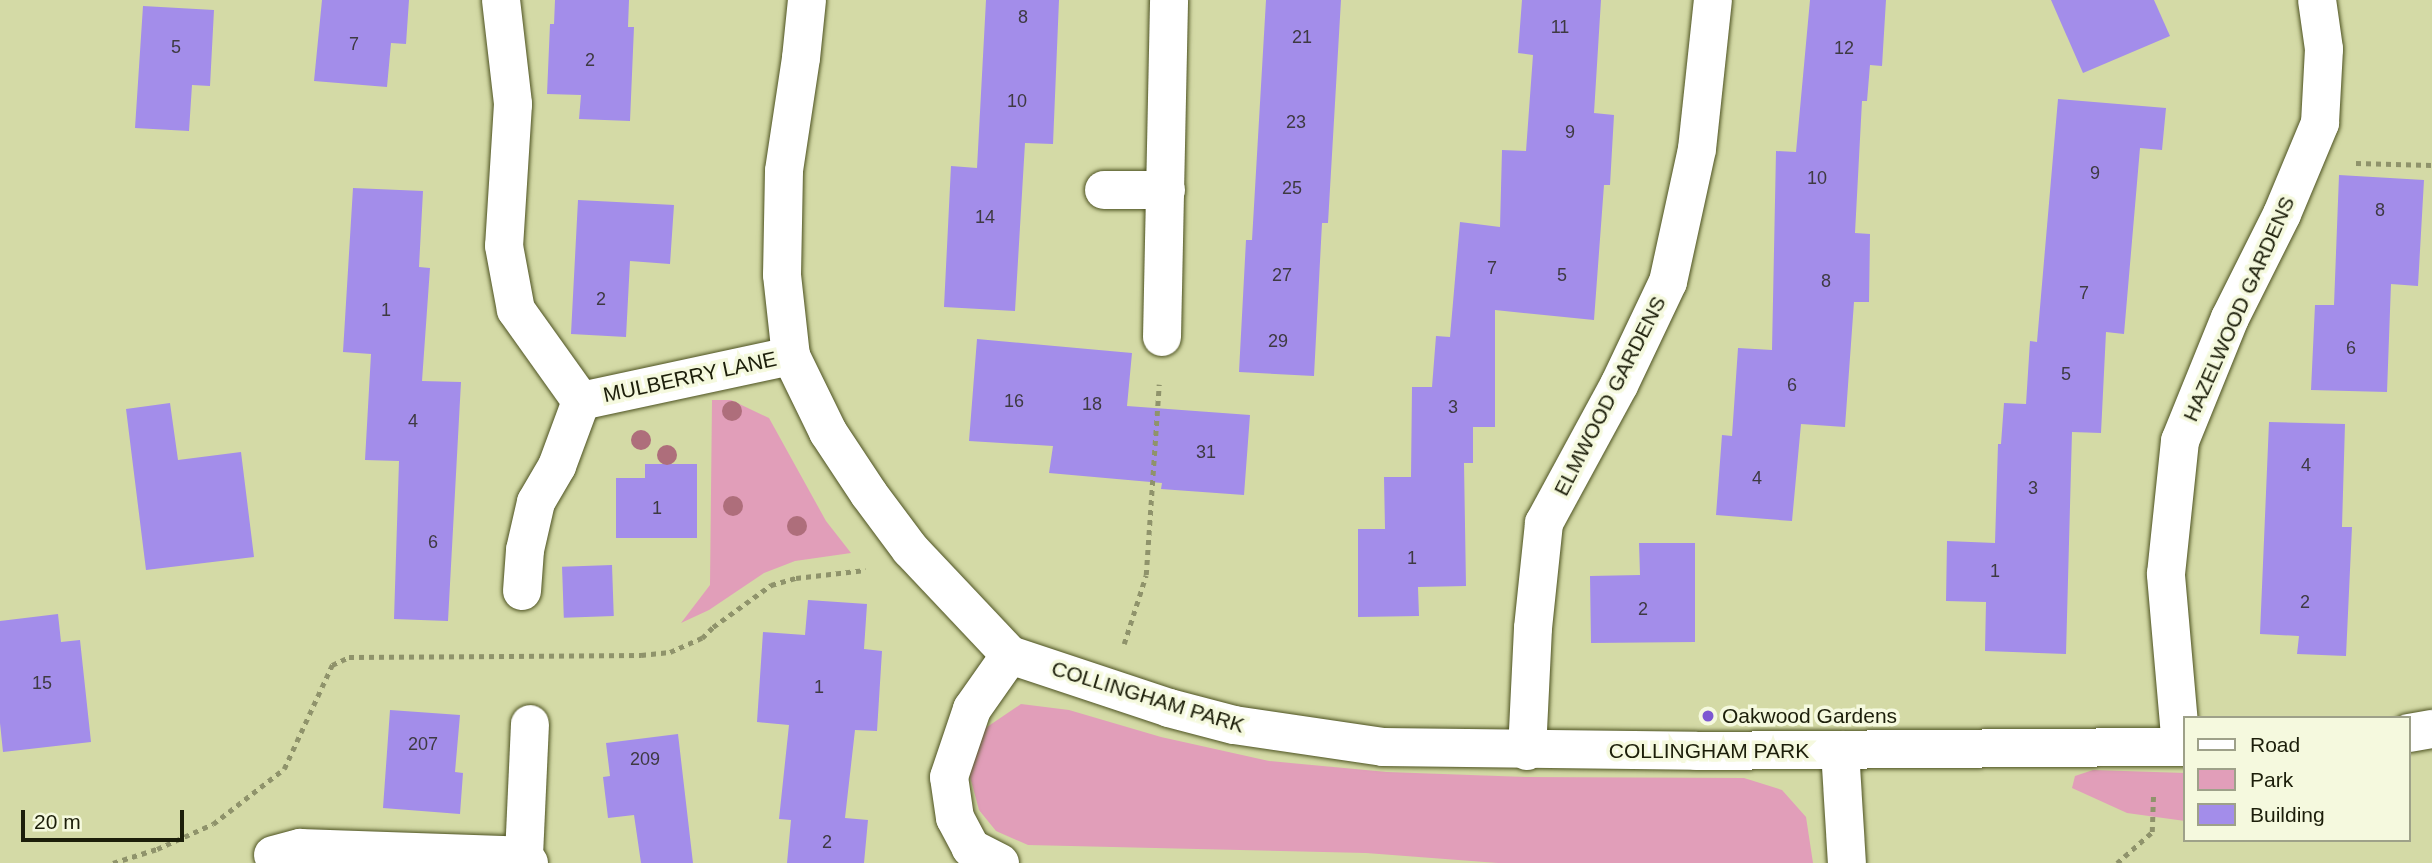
<!DOCTYPE html>
<html>
<head>
<meta charset="utf-8">
<style>
	body { margin:0 }
	#map { position:relative; width:2432px; height:863px; overflow:hidden; background:#d4daa6; font-family:Helvetica,sans-serif }
	div>[style] { position:absolute }
	[style*='--x'] { left:calc(var(--x)*1px); top:calc(var(--y)*1px); width:calc(var(--w)*1px); rotate:calc(var(--a)*1deg) }
	.green>* { inset:0; background:#e19eb9 }
	.building>* { inset:0; background:#a38dea; transform-origin:0 0 }
	.path>* { height:4.5px; margin-top:-2.25px; transform-origin:0; background:repeating-linear-gradient(90deg,#8f936b 0 5px,transparent 0 10px) }
	.roads { filter:drop-shadow(0 0 2px #4d5221) drop-shadow(0 0 2px #4d5221) }
	.minor>* { height:38px; margin:-19px; padding:0 19px; transform-origin:19px; border-radius:19px; background:#fff }
	.trees>* { width:20px; height:20px; margin:-10px; border-radius:50%; background:#ae6e7b }
	.dots>* { width:19px; height:19px; translate:-50% -50%; box-sizing:border-box; border:4px solid #f5f9de; border-radius:50% }
	span { translate:-50% -50%; white-space:nowrap; text-align:center; line-height:1.15; -webkit-text-stroke:7px #f5f9de; paint-order:stroke }
	.number-label { font-size:18px; color:#3e3a42 }
	.number-label span { -webkit-text-stroke-width:0 }
	.street-label { font-size:21px; color:#1c1e0a }
	.poi-label { font-size:21px; color:#1c1e0a }
	.left { translate:0 -50%; text-align:left }
	.legend { position:absolute; left:2183px; top:716px; width:228px; height:126px; box-sizing:border-box; background:#f5f9de; border:2px solid #9ea189; margin:0; padding:9px 12px; list-style:none; font-size:21px; color:#1c1e0a }
	.legend li { display:flex; align-items:center; gap:14px; height:35px }
	.legend b { width:35px; border:2px solid #9ea189 }
	.scale { position:absolute; left:21px; top:810px; width:163px; height:32px; box-sizing:border-box; border:4px solid #1c1e0a; border-top:0; padding-left:9px; font-size:21px; line-height:24px; white-space:nowrap; color:#1c1e0a; -webkit-text-stroke:5px #f5f9de; paint-order:stroke }
</style>
</head>
<body>
<div id="map">
	<div class="green">
		<div style="clip-path:polygon(712px 400px,731px 400px,769px 418px,826px 521px,851px 553px,795px 561px,764px 573px,709px 610px,681px 623px,710px 585px)"></div>
		<div style="clip-path:polygon(1021px 704px,1069px 710px,1161px 737px,1269px 761px,1387px 772px,1527px 777px,1744px 778px,1782px 790px,1806px 817px,1813px 863px,1498px 863px,1366px 853px,1028px 845px,996px 831px,979px 810px,969px 773px,984px 729px)"></div>
		<div style="clip-path:polygon(2093px 770px,2185px 773px,2185px 821px,2127px 813px,2072px 788px,2075px 776px)"></div>
	</div>
	<div class="building">
		<div style="clip-path:polygon(322px 0,409px 0,406px 44px,391px 43px,387px 87px,314px 81px)"></div>
		<div style="clip-path:polygon(555px 0,629px 0,628px 27px,634px 27px,630px 121px,579px 119px,581px 95px,547px 94px,550px 24px,554px 24px)"></div>
		<div style="clip-path:polygon(986px 0,1059px 0,1053px 144px,1025px 143px,1015px 311px,944px 307px,951px 166px,977px 168px)"></div>
		<div style="clip-path:polygon(1266px 0,1341px 0,1328px 223px,1322px 223px,1314px 376px,1239px 372px,1246px 240px,1252px 240px)"></div>
		<div style="clip-path:polygon(1522px 0,1601px 0,1594px 113px,1614px 115px,1610px 185px,1604px 185px,1594px 320px,1495px 310px,1495px 427px,1473px 427px,1473px 463px,1464px 463px,1466px 586px,1418px 587px,1419px 616px,1358px 617px,1358px 529px,1385px 529px,1384px 477px,1411px 477px,1412px 387px,1432px 387px,1436px 336px,1450px 337px,1460px 222px,1500px 227px,1502px 150px,1526px 151px,1533px 55px,1518px 53px)"></div>
		<div style="clip-path:polygon(1810px 0,1886px 0,1882px 66px,1870px 65px,1867px 101px,1862px 101px,1855px 233px,1870px 234px,1869px 302px,1854px 302px,1845px 427px,1801px 424px,1792px 521px,1716px 515px,1722px 435px,1732px 436px,1738px 348px,1772px 350px,1776px 151px,1796px 152px)"></div>
		<div style="clip-path:polygon(2051px 0,2154px 0,2170px 36px,2083px 73px)"></div>
		<div style="clip-path:polygon(143px 6px,214px 10px,210px 86px,192px 85px,189px 131px,135px 128px)"></div>
		<div style="clip-path:polygon(2058px 99px,2166px 108px,2162px 150px,2140px 148px,2124px 334px,2106px 332px,2101px 433px,2072px 432px,2066px 654px,1985px 651px,1986px 602px,1946px 601px,1947px 541px,1995px 543px,1998px 444px,2001px 444px,2004px 403px,2026px 404px,2030px 341px,2037px 342px)"></div>
		<div style="clip-path:polygon(2339px 175px,2424px 180px,2418px 286px,2391px 284px,2387px 392px,2311px 390px,2315px 305px,2334px 305px)"></div>
		<div style="clip-path:polygon(353px 188px,423px 191px,419px 267px,430px 268px,422px 381px,461px 382px,448px 621px,394px 619px,399px 461px,365px 460px,371px 354px,343px 352px)"></div>
		<div style="clip-path:polygon(578px 200px,674px 205px,670px 264px,630px 261px,626px 337px,571px 334px)"></div>
		<div style="clip-path:polygon(977px 339px,1132px 353px,1127px 406px,1250px 415px,1244px 495px,1161px 489px,1162px 483px,1049px 473px,1053px 446px,969px 441px)"></div>
		<div style="clip-path:polygon(170px 403px,178px 460px,241px 452px,254px 557px,146px 570px,126px 409px)"></div>
		<div style="clip-path:polygon(2269px 422px,2345px 424px,2342px 527px,2352px 527px,2346px 656px,2297px 654px,2299px 636px,2260px 634px)"></div>
		<div style="clip-path:polygon(645px 464px,697px 464px,697px 538px,616px 538px,616px 478px,645px 478px)"></div>
		<div style="clip-path:polygon(1639px 543px,1695px 543px,1695px 642px,1591px 643px,1590px 576px,1640px 575px)"></div>
		<div style="left:612px;top:565px;width:51px;height:50px;rotate:88deg"></div>
		<div style="clip-path:polygon(808px 600px,867px 604px,864px 649px,882px 651px,877px 731px,855px 730px,845px 818px,868px 820px,864px 863px,787px 863px,791px 820px,779px 819px,789px 725px,757px 722px,763px 632px,805px 635px)"></div>
		<div style="clip-path:polygon(58px 614px,61px 642px,80px 640px,91px 742px,3px 752px,0 723px,0 621px)"></div>
		<div style="clip-path:polygon(390px 710px,460px 715px,455px 772px,463px 773px,460px 814px,383px 808px)"></div>
		<div style="clip-path:polygon(678px 734px,693px 863px,641px 863px,634px 815px,608px 818px,603px 777px,610px 776px,606px 743px)"></div>
	</div>
	<div class="path">
		<div style="--x:2356;--y:163;--w:76;--a:1.5"></div>
		<div style="--x:1124;--y:644;--w:72;--a:-72.3"></div>
		<div style="--x:1146;--y:575;--w:191;--a:-86.1"></div>
		<div style="--x:113;--y:863;--w:46;--a:-17.7"></div>
		<div style="--x:157;--y:849;--w:61;--a:-24.1"></div>
		<div style="--x:213;--y:824;--w:90;--a:-37.8"></div>
		<div style="--x:284;--y:769;--w:115;--a:-65.2"></div>
		<div style="--x:332;--y:665;--w:19;--a:-25"></div>
		<div style="--x:349;--y:657;--w:292;--a:-0.4"></div>
		<div style="--x:641;--y:655;--w:29;--a:-6"></div>
		<div style="--x:670;--y:652;--w:35;--a:-24"></div>
		<div style="--x:702;--y:638;--w:16;--a:-45"></div>
		<div style="--x:713;--y:627;--w:72;--a:-35.9"></div>
		<div style="--x:771;--y:585;--w:26;--a:-16"></div>
		<div style="--x:796;--y:578;--w:70;--a:-6.5"></div>
		<div style="--x:2117;--y:863;--w:47;--a:-41.5"></div>
		<div style="--x:2152;--y:832;--w:37;--a:-88"></div>
	</div>
	<div class="roads">
		<div class="minor">
			<div style="--x:501;--y:0;--w:105;--a:83.4"></div>
			<div style="--x:513;--y:104;--w:142;--a:93.6"></div>
			<div style="--x:504;--y:246;--w:65;--a:79.4"></div>
			<div style="--x:516;--y:310;--w:112;--a:54.5"></div>
			<div style="--x:807;--y:0;--w:58;--a:95.9"></div>
			<div style="--x:801;--y:58;--w:114;--a:98.6"></div>
			<div style="--x:784;--y:171;--w:104;--a:91.1"></div>
			<div style="--x:782;--y:275;--w:81;--a:83.7"></div>
			<div style="--x:791;--y:356;--w:85;--a:64"></div>
			<div style="--x:828;--y:432;--w:74;--a:56.5"></div>
			<div style="--x:869;--y:494;--w:69;--a:53.3"></div>
			<div style="--x:910;--y:549;--w:146;--a:46.7"></div>
			<div style="--x:1010;--y:655;--w:168;--a:18.4"></div>
			<div style="--x:1169;--y:708;--w:67;--a:14.7"></div>
			<div style="--x:1234;--y:725;--w:151;--a:8.4"></div>
			<div style="--x:1383;--y:747;--w:313;--a:0.7"></div>
			<div style="--x:1696;--y:751;--w:489;--a:-0.5"></div>
			<div style="--x:1104;--y:190;--w:62;--a:0"></div>
			<div style="--x:1162;--y:337;--w:337;--a:-88.8"></div>
			<div style="--x:522;--y:591;--w:41;--a:-85.8"></div>
			<div style="--x:525;--y:550;--w:49;--a:-77.1"></div>
			<div style="--x:536;--y:502;--w:42;--a:-59.7"></div>
			<div style="--x:557;--y:466;--w:69;--a:-69.7"></div>
			<div style="--x:581;--y:401;--w:215;--a:-12.1"></div>
			<div style="--x:2409;--y:733;--w:23;--a:-10"></div>
			<div style="--x:2181;--y:747;--w:174;--a:-95"></div>
			<div style="--x:2166;--y:574;--w:134;--a:-84"></div>
			<div style="--x:2180;--y:441;--w:133;--a:-67.9"></div>
			<div style="--x:2230;--y:318;--w:116;--a:-63.4"></div>
			<div style="--x:2282;--y:214;--w:99;--a:-67.3"></div>
			<div style="--x:2320;--y:123;--w:74;--a:-86.9"></div>
			<div style="--x:2324;--y:49;--w:49;--a:-98.1"></div>
			<div style="--x:1840;--y:750;--w:113;--a:86.5"></div>
			<div style="--x:1527;--y:751;--w:123;--a:-87.2"></div>
			<div style="--x:1533;--y:628;--w:106;--a:-84"></div>
			<div style="--x:1544;--y:523;--w:157;--a:-61.5"></div>
			<div style="--x:1619;--y:385;--w:114;--a:-64.6"></div>
			<div style="--x:1668;--y:282;--w:136;--a:-77.7"></div>
			<div style="--x:1697;--y:149;--w:150;--a:-83.9"></div>
			<div style="--x:273;--y:855;--w:28;--a:-15"></div>
			<div style="--x:300;--y:848;--w:224;--a:2"></div>
			<div style="--x:529;--y:863;--w:9;--a:-126"></div>
			<div style="--x:524;--y:856;--w:132;--a:-87.4"></div>
			<div style="--x:1000;--y:863;--w:33;--a:-153"></div>
			<div style="--x:971;--y:848;--w:34;--a:-118"></div>
			<div style="--x:955;--y:818;--w:41;--a:-98.3"></div>
			<div style="--x:949;--y:777;--w:72;--a:-71.3"></div>
			<div style="--x:972;--y:709;--w:66;--a:-54.9"></div>
		</div>
	</div>
	<div class="trees">
		<div style="left:732px;top:411px"></div>
		<div style="left:641px;top:440px"></div>
		<div style="left:667px;top:455px"></div>
		<div style="left:733px;top:506px"></div>
		<div style="left:797px;top:526px"></div>
	</div>
	<div class="dots">
		<div style="left:1708px;top:716px;background:#7d58d2"></div>
	</div>
	<div class="number-label">
		<span style="left:1023px;top:17px">8</span>
		<span style="left:1560px;top:27px">11</span>
		<span style="left:1302px;top:37px">21</span>
		<span style="left:354px;top:44px">7</span>
		<span style="left:176px;top:47px">5</span>
		<span style="left:1844px;top:48px">12</span>
		<span style="left:590px;top:60px">2</span>
		<span style="left:1017px;top:101px">10</span>
		<span style="left:1296px;top:122px">23</span>
		<span style="left:1570px;top:132px">9</span>
		<span style="left:2095px;top:173px">9</span>
		<span style="left:1817px;top:178px">10</span>
		<span style="left:1292px;top:188px">25</span>
		<span style="left:2380px;top:210px">8</span>
		<span style="left:985px;top:217px">14</span>
		<span style="left:1492px;top:268px">7</span>
		<span style="left:1282px;top:275px">27</span>
		<span style="left:1562px;top:275px">5</span>
		<span style="left:1826px;top:281px">8</span>
		<span style="left:2084px;top:293px">7</span>
		<span style="left:601px;top:299px">2</span>
		<span style="left:386px;top:310px">1</span>
		<span style="left:1278px;top:341px">29</span>
		<span style="left:2351px;top:348px">6</span>
		<span style="left:2066px;top:374px">5</span>
		<span style="left:1792px;top:385px">6</span>
		<span style="left:1014px;top:401px">16</span>
		<span style="left:1092px;top:404px">18</span>
		<span style="left:1453px;top:407px">3</span>
		<span style="left:413px;top:421px">4</span>
		<span style="left:1206px;top:452px">31</span>
		<span style="left:2306px;top:465px">4</span>
		<span style="left:1757px;top:478px">4</span>
		<span style="left:2033px;top:488px">3</span>
		<span style="left:657px;top:508px">1</span>
		<span style="left:433px;top:542px">6</span>
		<span style="left:1412px;top:558px">1</span>
		<span style="left:1995px;top:571px">1</span>
		<span style="left:2305px;top:602px">2</span>
		<span style="left:1643px;top:609px">2</span>
		<span style="left:42px;top:683px">15</span>
		<span style="left:819px;top:687px">1</span>
		<span style="left:423px;top:744px">207</span>
		<span style="left:645px;top:759px">209</span>
		<span style="left:827px;top:842px">2</span>
	</div>
	<div class="street-label">
		<span style="left:2239px;top:309px;rotate:-66deg">HAZELWOOD GARDENS</span>
		<span style="left:690px;top:377px;rotate:-12deg">MULBERRY LANE</span>
		<span style="left:1610px;top:396px;rotate:-63deg">ELMWOOD GARDENS</span>
		<span style="left:1148px;top:697px;rotate:17deg">COLLINGHAM PARK</span>
		<span style="left:1709px;top:751px">COLLINGHAM PARK</span>
	</div>
	<div class="poi-label">
		<span class="left" style="left:1722px;top:716px">Oakwood Gardens</span>
	</div>
	<ul class="legend">
	<li><b style="height:9px;background:#fff"></b>Road</li>
	<li><b style="height:19px;background:#e19eb9"></b>Park</li>
	<li><b style="height:19px;background:#a38dea"></b>Building</li>
	</ul>
	<div class="scale">20 m</div>
</div>
</body>
</html>
